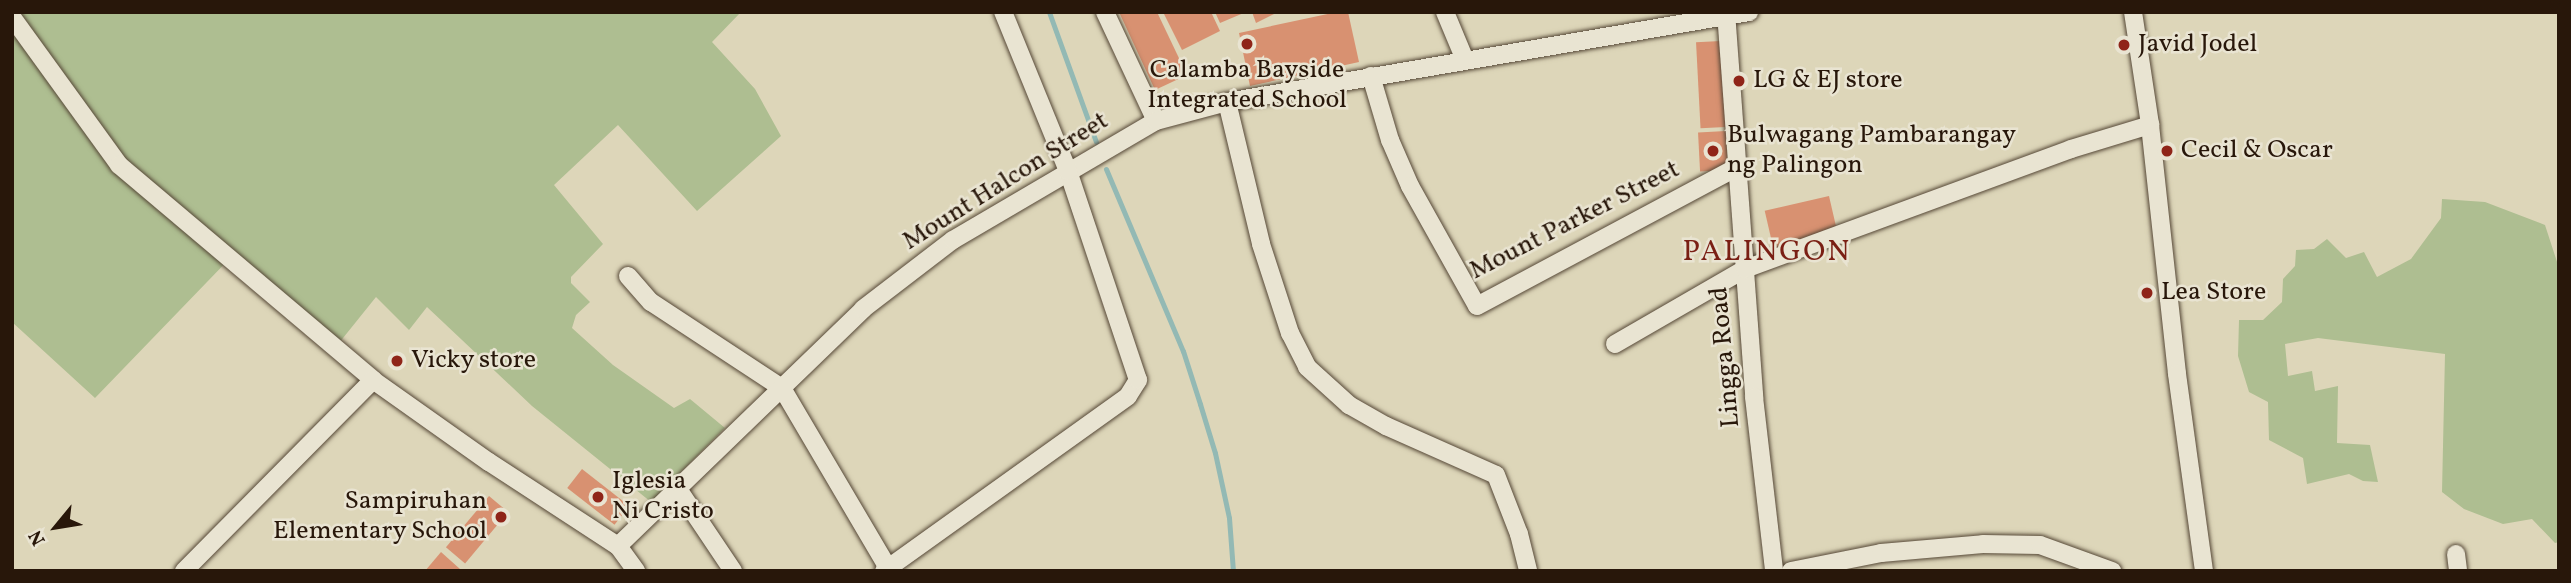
<!DOCTYPE html>
<html>
<head>
<meta charset="utf-8">
<style>
	body { margin:0 }
	#map { position:relative; width:2571px; height:583px; overflow:hidden; background:#ddd6b9; font-family:Vollkorn,serif }
	div>[style] { position:absolute }
	[style*='--x'] { left:calc(var(--x)*1px); top:calc(var(--y)*1px); width:calc(var(--w)*1px); rotate:calc(var(--a)*1deg) }
	.green>* { inset:0; background:#aebe91 }
	.stream>* { height:5px; margin:-2.5px; padding:0 2.5px; transform-origin:2.5px; border-radius:2.5px; background:#93b9b4 }
	.building>* { inset:0; background:#d89171; transform-origin:0 0 }
	.roads { filter:drop-shadow(0 0 2px #554736) drop-shadow(0 0 2px #554736) }
	.minor>* { height:18px; margin:-9px; padding:0 9px; transform-origin:9px; border-radius:9px; background:#e9e4d2 }
	.dots>* { width:19px; height:19px; translate:-50% -50%; box-sizing:border-box; border:4px solid #e9e4d2; border-radius:50% }
	span { translate:-50% -50%; white-space:nowrap; text-align:center; line-height:1.15; -webkit-text-stroke:5px #e9e4d2; paint-order:stroke }
	.poi-label { font-size:26px; color:#28170a }
	.left { translate:0 -50%; text-align:left }
	.right { translate:-100% -50%; text-align:right }
	.street-label { font-size:26px; color:#28170a }
	.quarter-label { font-size:30px; color:#7a1f14; letter-spacing:2px }
	.frame { position:absolute; inset:0; border:14px solid #28170a; pointer-events:none }
	.north { position:absolute; left:21px; top:492px; width:70px; height:70px; -webkit-text-stroke:5px #e9e4d2; paint-order:stroke; rotate:240deg; font-size:19px; font-weight:700; line-height:28px; text-align:center; color:#28170a }
	.north::after { content:''; display:block; margin:auto; width:24px; height:32px; background:#28170a; clip-path:polygon(50% 0,100% 100%,50% 72%,0 100%) }
</style>
</head>
<body>
<div id="map">
	<div class="green">
		<div style="clip-path:polygon(12px 12px,741px 12px,712px 42px,755px 89px,781px 136px,697px 211px,618px 125px,554px 185px,603px 244px,571px 277px,571px 283px,590px 302px,576px 315px,572px 328px,613px 365px,674px 408px,690px 399px,725px 428px,651px 502px,532px 406px,427px 307px,409px 330px,376px 297px,339px 343px,235px 253px,95px 398px,12px 322px)"></div>
		<div style="clip-path:polygon(2442px 199px,2485px 202px,2545px 225px,2559px 268px,2559px 542px,2555px 543px,2532px 519px,2503px 524px,2464px 509px,2442px 492px,2445px 354px,2318px 338px,2285px 344px,2288px 376px,2312px 371px,2315px 391px,2338px 386px,2337px 443px,2370px 445px,2378px 482px,2363px 481px,2349px 474px,2307px 484px,2303px 458px,2269px 440px,2268px 402px,2249px 392px,2238px 356px,2239px 320px,2263px 320px,2282px 302px,2283px 279px,2295px 266px,2296px 250px,2314px 249px,2327px 239px,2346px 258px,2364px 252px,2377px 277px,2411px 259px,2441px 218px)"></div>
	</div>
	<div class="stream">
		<div style="--x:1049;--y:12;--w:138;--a:70.1"></div>
		<div style="--x:1106;--y:169;--w:198;--a:67.1"></div>
		<div style="--x:1183;--y:351;--w:56;--a:72.2"></div>
		<div style="--x:1200;--y:404;--w:51;--a:73"></div>
		<div style="--x:1215;--y:453;--w:66;--a:77.8"></div>
		<div style="--x:1229;--y:518;--w:53;--a:85.7"></div>
	</div>
	<div class="building">
		<div style="clip-path:polygon(1119px 12px,1157px 12px,1187px 75px,1155px 90px)"></div>
		<div style="clip-path:polygon(1163px 12px,1211px 12px,1220px 31px,1182px 50px)"></div>
		<div style="clip-path:polygon(1215px 12px,1246px 12px,1220px 23px)"></div>
		<div style="clip-path:polygon(1252px 12px,1278px 12px,1256px 23px)"></div>
		<div style="clip-path:polygon(1337px 12px,1348px 12px,1359px 62px,1250px 86px,1239px 33px)"></div>
		<div style="left:1721px;top:41px;width:86px;height:25px;rotate:87deg"></div>
		<div style="left:1726px;top:131px;width:39px;height:28px;rotate:87deg"></div>
		<div style="left:1829px;top:196px;width:39px;height:66px;rotate:77deg"></div>
		<div style="left:582px;top:469px;width:60px;height:24px;rotate:38deg"></div>
		<div style="left:489px;top:496px;width:25px;height:67px;rotate:40deg"></div>
		<div style="clip-path:polygon(441px 552px,460px 569px,458px 571px,425px 571px)"></div>
	</div>
	<div class="roads">
		<div class="minor">
			<div style="--x:1105;--y:12;--w:120;--a:64.9"></div>
			<div style="--x:1445;--y:12;--w:52;--a:67.4"></div>
			<div style="--x:1726;--y:12;--w:386;--a:85.8"></div>
			<div style="--x:1754;--y:397;--w:175;--a:83.4"></div>
			<div style="--x:2133;--y:12;--w:114;--a:81.4"></div>
			<div style="--x:2150;--y:125;--w:250;--a:83.8"></div>
			<div style="--x:2177;--y:374;--w:199;--a:82.2"></div>
			<div style="--x:12;--y:17;--w:183;--a:54.1"></div>
			<div style="--x:119;--y:165;--w:333;--a:40.2"></div>
			<div style="--x:373;--y:380;--w:142;--a:35.3"></div>
			<div style="--x:489;--y:462;--w:154;--a:33.1"></div>
			<div style="--x:618;--y:546;--w:31;--a:54"></div>
			<div style="--x:1371;--y:76;--w:67;--a:73.5"></div>
			<div style="--x:1390;--y:140;--w:50;--a:66.5"></div>
			<div style="--x:1410;--y:186;--w:137;--a:60.8"></div>
			<div style="--x:1477;--y:306;--w:293;--a:-28.1"></div>
			<div style="--x:1227;--y:102;--w:146;--a:76.5"></div>
			<div style="--x:1261;--y:244;--w:94;--a:72"></div>
			<div style="--x:1290;--y:333;--w:38;--a:63"></div>
			<div style="--x:1307;--y:367;--w:57;--a:42.1"></div>
			<div style="--x:1349;--y:405;--w:43;--a:29.6"></div>
			<div style="--x:1386;--y:426;--w:120;--a:24"></div>
			<div style="--x:1496;--y:475;--w:63;--a:68.7"></div>
			<div style="--x:1519;--y:534;--w:38;--a:76"></div>
			<div style="--x:628;--y:276;--w:35;--a:49"></div>
			<div style="--x:651;--y:302;--w:157;--a:33.3"></div>
			<div style="--x:782;--y:388;--w:212;--a:59.5"></div>
			<div style="--x:1615;--y:344;--w:150;--a:-30"></div>
			<div style="--x:1745;--y:269;--w:347;--a:-20.2"></div>
			<div style="--x:2071;--y:149;--w:83;--a:-16.9"></div>
			<div style="--x:678;--y:489;--w:99;--a:56.1"></div>
			<div style="--x:618;--y:546;--w:341;--a:-44"></div>
			<div style="--x:863;--y:309;--w:113;--a:-37.5"></div>
			<div style="--x:953;--y:240;--w:235;--a:-30.4"></div>
			<div style="--x:1156;--y:121;--w:73;--a:-15"></div>
			<div style="--x:1227;--y:102;--w:530;--a:-9.78"></div>
			<div style="--x:2456;--y:554;--w:17;--a:83"></div>
			<div style="--x:184;--y:571;--w:269;--a:-45.3"></div>
			<div style="--x:884;--y:571;--w:300;--a:-35.6"></div>
			<div style="--x:1128;--y:396;--w:19;--a:-58"></div>
			<div style="--x:1138;--y:380;--w:220;--a:-108.5"></div>
			<div style="--x:1068;--y:171;--w:172;--a:-112.2"></div>
			<div style="--x:1791;--y:571;--w:92;--a:-11.3"></div>
			<div style="--x:1881;--y:553;--w:102;--a:-5"></div>
			<div style="--x:1983;--y:544;--w:57;--a:1"></div>
			<div style="--x:2040;--y:545;--w:77;--a:19.9"></div>
		</div>
	</div>
	<div class="dots">
		<div style="left:1247px;top:44px;background:#8f2418"></div>
		<div style="left:2124px;top:45px;background:#8f2418"></div>
		<div style="left:1739px;top:81px;background:#8f2418"></div>
		<div style="left:1713px;top:151px;background:#8f2418"></div>
		<div style="left:2167px;top:151px;background:#8f2418"></div>
		<div style="left:2147px;top:293px;background:#8f2418"></div>
		<div style="left:397px;top:361px;background:#8f2418"></div>
		<div style="left:598px;top:497px;background:#8f2418"></div>
		<div style="left:501px;top:517px;background:#8f2418"></div>
	</div>
	<div class="poi-label">
		<span class="left" style="left:2138px;top:45px">Javid Jodel</span>
		<span style="left:1247px;top:86px">Calamba Bayside<br>Integrated School</span>
		<span class="left" style="left:1753px;top:81px">LG &amp; EJ store</span>
		<span class="left" style="left:1727px;top:151px">Bulwagang Pambarangay<br>ng Palingon</span>
		<span class="left" style="left:2181px;top:151px">Cecil &amp; Oscar</span>
		<span class="left" style="left:2161px;top:293px">Lea Store</span>
		<span class="left" style="left:411px;top:361px">Vicky store</span>
		<span class="left" style="left:612px;top:497px">Iglesia<br>Ni Cristo</span>
		<span class="right" style="left:487px;top:517px">Sampiruhan<br>Elementary School</span>
	</div>
	<div class="street-label">
		<span style="left:1006px;top:182px;rotate:-32deg">Mount Halcon Street</span>
		<span style="left:1575px;top:221px;rotate:-27deg">Mount Parker Street</span>
		<span style="left:1726px;top:357px;rotate:-95deg">Lingga Road</span>
	</div>
	<div class="quarter-label">
		<span style="left:1767px;top:252px">PALINGON</span>
	</div>
	<div class="frame"></div>
	<div class="north">N</div>
</div>
</body>
</html>
